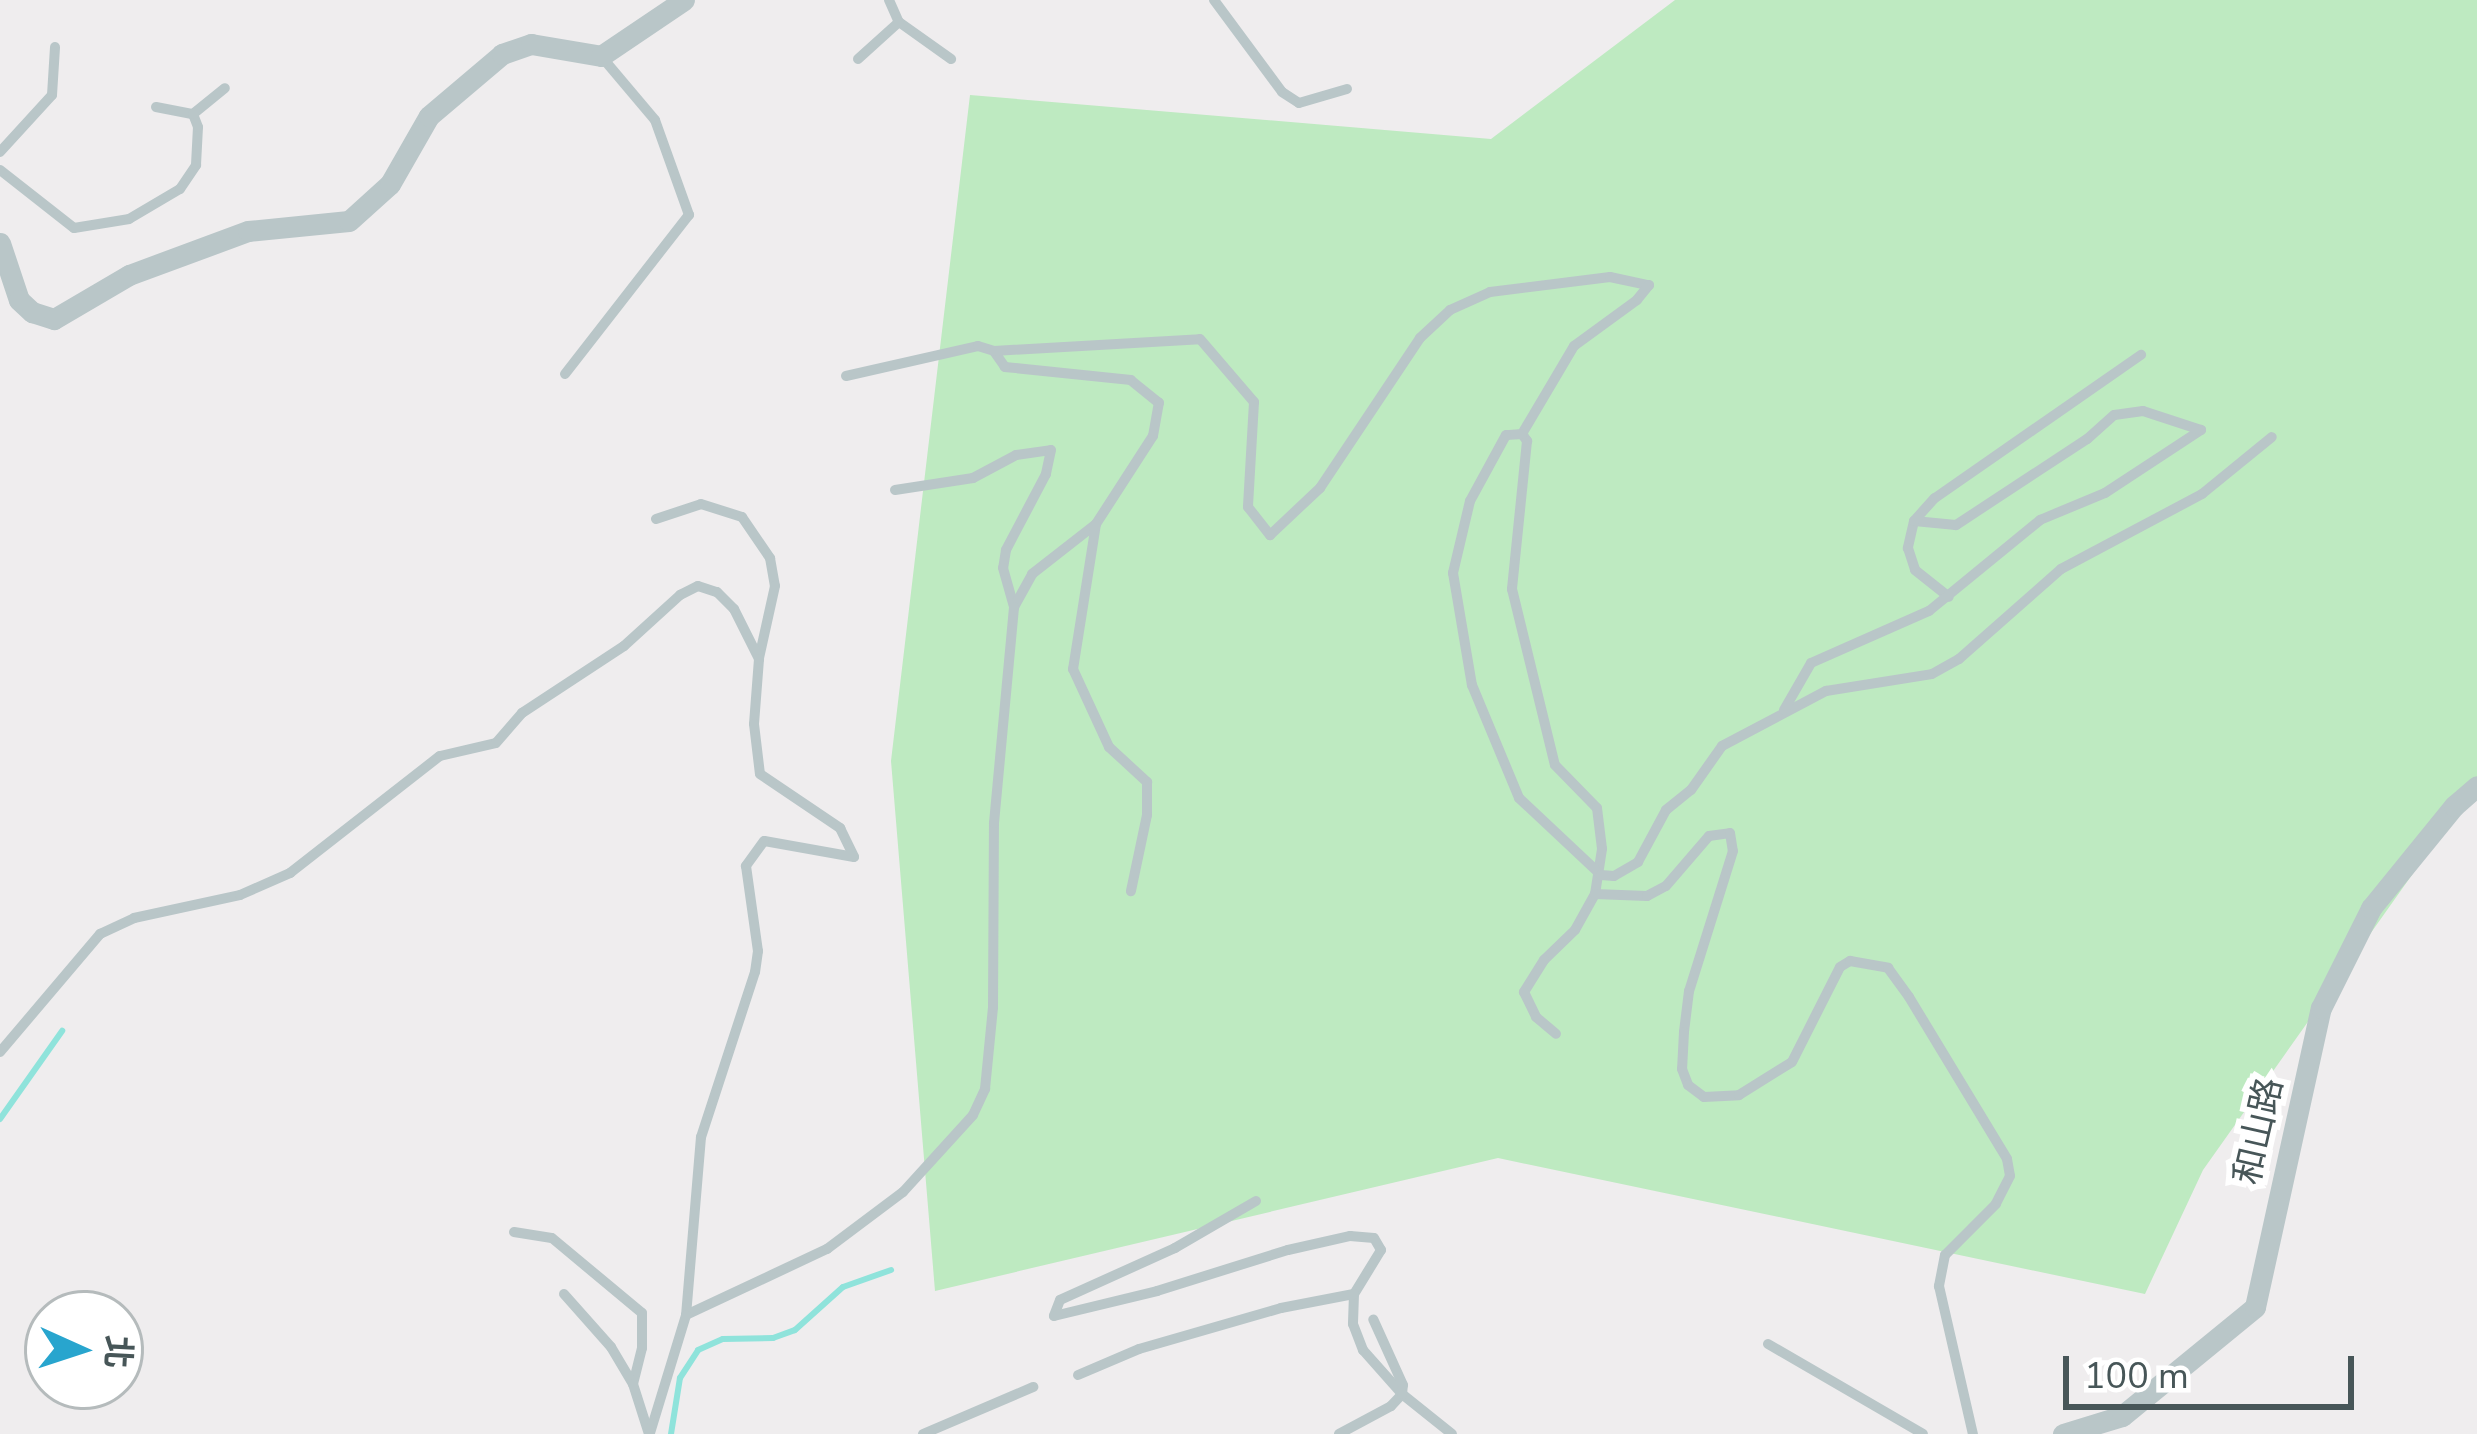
<!DOCTYPE html>
<html>
<head>
<meta charset="utf-8">
<style>
	body { margin:0 }
	#map { position:relative; width:2477px; height:1434px; overflow:hidden; background:#efedee; font-family:"Nunito Sans","Noto Sans TC",sans-serif }
	div>[style] { position:absolute }
	[style*='--x'] { left:calc(var(--x)*1px); top:calc(var(--y)*1px); width:calc(var(--w)*1px); rotate:calc(var(--a)*1deg) }
	.green>* { inset:0; background:#beeac1 }
	.stream>* { height:6px; margin:-3px; padding:0 3px; transform-origin:3px; border-radius:3px; background:#8fe3db }
	.service>* { height:10px; margin:-5px; padding:0 5px; transform-origin:5px; border-radius:5px; background:#b9c6c8 }
	.minor>* { height:21px; margin:-10.5px; padding:0 10.5px; transform-origin:10.5px; border-radius:10.5px; background:#b9c6c8 }
	span { translate:-50% -50%; white-space:nowrap; text-align:center; line-height:1.15; -webkit-text-stroke:12px #fff; paint-order:stroke }
	.street-label { font-size:36px; color:#475658 }
	.north { position:absolute; left:24px; top:1290px; width:120px; height:120px; box-sizing:border-box; background:#fff; border:3px solid #b5bbbc; border-radius:50%; rotate:93deg; font-size:33px; font-weight:700; line-height:48px; text-align:center; color:#475658 }
	.north::after { content:''; display:block; margin:auto; width:42px; height:54px; background:#28a5ce; clip-path:polygon(50% 0,100% 100%,50% 72%,0 100%) }
	.scale { position:absolute; left:2063px; top:1356px; width:291px; height:54px; box-sizing:border-box; border:6px solid #475658; border-top:0; padding-left:15px; font-size:36px; line-height:42px; white-space:nowrap; color:#475658; -webkit-text-stroke:9px #fff; paint-order:stroke }
</style>
</head>
<body>
<div id="map">
	<div class="green">
		<div style="clip-path:polygon(1675px 0,2477px 0,2477px 783px,2203px 1170px,2145px 1294px,1498px 1158px,935px 1291px,891px 761px,970px 95px,1491px 139px)"></div>
	</div>
	<div class="stream">
		<div style="--x:0;--y:1119;--w:108;--a:-54.8"></div>
		<div style="--x:671;--y:1434;--w:57;--a:-80.9"></div>
		<div style="--x:680;--y:1378;--w:33;--a:-57"></div>
		<div style="--x:698;--y:1350;--w:27;--a:-24"></div>
		<div style="--x:723;--y:1339;--w:50;--a:-1.1"></div>
		<div style="--x:773;--y:1338;--w:23;--a:-20"></div>
		<div style="--x:795;--y:1330;--w:64;--a:-41.9"></div>
		<div style="--x:843;--y:1287;--w:51;--a:-19.5"></div>
	</div>
	<div class="service">
		<div style="--x:889;--y:0;--w:24;--a:66"></div>
		<div style="--x:899;--y:22;--w:64;--a:35.4"></div>
		<div style="--x:1214;--y:0;--w:114;--a:53.5"></div>
		<div style="--x:1282;--y:92;--w:20;--a:33"></div>
		<div style="--x:1299;--y:103;--w:50;--a:-16.3"></div>
		<div style="--x:858;--y:59;--w:55;--a:-42.1"></div>
		<div style="--x:156;--y:107;--w:38;--a:11"></div>
		<div style="--x:0;--y:152;--w:77;--a:-47.6"></div>
		<div style="--x:52;--y:95;--w:48;--a:-86.4"></div>
		<div style="--x:0;--y:170;--w:94;--a:38.1"></div>
		<div style="--x:74;--y:228;--w:56;--a:-9.3"></div>
		<div style="--x:129;--y:219;--w:59;--a:-30.5"></div>
		<div style="--x:180;--y:189;--w:29;--a:-56"></div>
		<div style="--x:196;--y:165;--w:38;--a:-87"></div>
		<div style="--x:198;--y:127;--w:14;--a:-111"></div>
		<div style="--x:193;--y:114;--w:41;--a:-39.1"></div>
		<div style="--x:565;--y:374;--w:202;--a:-52.1"></div>
		<div style="--x:689;--y:215;--w:101;--a:-109.7"></div>
		<div style="--x:655;--y:120;--w:84;--a:-130.2"></div>
		<div style="--x:846;--y:376;--w:135;--a:-12.8"></div>
		<div style="--x:978;--y:346;--w:17;--a:17"></div>
		<div style="--x:1522;--y:434;--w:9;--a:54"></div>
		<div style="--x:1527;--y:441;--w:149;--a:95.8"></div>
		<div style="--x:1512;--y:589;--w:181;--a:76.3"></div>
		<div style="--x:1555;--y:765;--w:60;--a:45.7"></div>
		<div style="--x:1597;--y:808;--w:41;--a:83"></div>
		<div style="--x:1602;--y:849;--w:46;--a:98.8"></div>
		<div style="--x:1595;--y:894;--w:41;--a:119.1"></div>
		<div style="--x:1575;--y:930;--w:43;--a:135.9"></div>
		<div style="--x:1544;--y:960;--w:38;--a:122"></div>
		<div style="--x:1524;--y:992;--w:28;--a:64"></div>
		<div style="--x:1536;--y:1017;--w:26;--a:40"></div>
		<div style="--x:895;--y:490;--w:79;--a:-8.7"></div>
		<div style="--x:973;--y:478;--w:49;--a:-28.1"></div>
		<div style="--x:1016;--y:455;--w:35;--a:-8"></div>
		<div style="--x:1051;--y:450;--w:25;--a:102"></div>
		<div style="--x:1046;--y:474;--w:86;--a:117.8"></div>
		<div style="--x:1006;--y:550;--w:18;--a:99"></div>
		<div style="--x:1003;--y:568;--w:41;--a:74.2"></div>
		<div style="--x:1014;--y:607;--w:38;--a:-61"></div>
		<div style="--x:1032;--y:574;--w:81;--a:-38"></div>
		<div style="--x:1096;--y:524;--w:105;--a:-57.1"></div>
		<div style="--x:1153;--y:436;--w:34;--a:-80"></div>
		<div style="--x:1159;--y:403;--w:36;--a:-141"></div>
		<div style="--x:1131;--y:380;--w:127;--a:-174.1"></div>
		<div style="--x:1005;--y:367;--w:19;--a:-125"></div>
		<div style="--x:994;--y:351;--w:206;--a:-3.3"></div>
		<div style="--x:1200;--y:339;--w:83;--a:49.4"></div>
		<div style="--x:1254;--y:402;--w:105;--a:93.3"></div>
		<div style="--x:1248;--y:507;--w:36;--a:52"></div>
		<div style="--x:1270;--y:535;--w:69;--a:-43.2"></div>
		<div style="--x:1320;--y:488;--w:180;--a:-56.3"></div>
		<div style="--x:1420;--y:338;--w:41;--a:-43"></div>
		<div style="--x:1450;--y:310;--w:44;--a:-24.2"></div>
		<div style="--x:1490;--y:292;--w:121;--a:-7.1"></div>
		<div style="--x:1610;--y:277;--w:40;--a:12"></div>
		<div style="--x:1649;--y:285;--w:19;--a:129"></div>
		<div style="--x:1637;--y:300;--w:78;--a:143.9"></div>
		<div style="--x:1574;--y:346;--w:102;--a:120.6"></div>
		<div style="--x:1522;--y:434;--w:16;--a:176"></div>
		<div style="--x:1506;--y:435;--w:75;--a:118.6"></div>
		<div style="--x:1470;--y:501;--w:74;--a:103.3"></div>
		<div style="--x:1453;--y:573;--w:114;--a:80.4"></div>
		<div style="--x:1472;--y:685;--w:122;--a:67.4"></div>
		<div style="--x:1519;--y:798;--w:112;--a:43.2"></div>
		<div style="--x:1601;--y:875;--w:13;--a:4"></div>
		<div style="--x:1614;--y:876;--w:28;--a:-30"></div>
		<div style="--x:1638;--y:862;--w:59;--a:-61.7"></div>
		<div style="--x:1666;--y:810;--w:32;--a:-39"></div>
		<div style="--x:1691;--y:790;--w:54;--a:-54.8"></div>
		<div style="--x:1722;--y:746;--w:118;--a:-27.9"></div>
		<div style="--x:1826;--y:691;--w:107;--a:-9.1"></div>
		<div style="--x:1932;--y:674;--w:31;--a:-29"></div>
		<div style="--x:1959;--y:659;--w:136;--a:-41.4"></div>
		<div style="--x:2061;--y:569;--w:160;--a:-28"></div>
		<div style="--x:2202;--y:494;--w:90;--a:-39.2"></div>
		<div style="--x:656;--y:519;--w:47;--a:-18.4"></div>
		<div style="--x:701;--y:504;--w:43;--a:17.6"></div>
		<div style="--x:742;--y:517;--w:50;--a:55.7"></div>
		<div style="--x:770;--y:558;--w:28;--a:80"></div>
		<div style="--x:775;--y:586;--w:74;--a:102.5"></div>
		<div style="--x:1914;--y:521;--w:28;--a:103"></div>
		<div style="--x:1908;--y:548;--w:23;--a:72"></div>
		<div style="--x:1915;--y:570;--w:43;--a:38.5"></div>
		<div style="--x:1096;--y:524;--w:147;--a:99"></div>
		<div style="--x:1073;--y:669;--w:86;--a:65.2"></div>
		<div style="--x:1109;--y:747;--w:52;--a:42.6"></div>
		<div style="--x:1147;--y:782;--w:33;--a:90"></div>
		<div style="--x:1147;--y:815;--w:78;--a:101.9"></div>
		<div style="--x:1784;--y:710;--w:54;--a:-60.1"></div>
		<div style="--x:1811;--y:663;--w:129;--a:-23.8"></div>
		<div style="--x:1929;--y:611;--w:144;--a:-39.3"></div>
		<div style="--x:2040;--y:520;--w:70;--a:-22.6"></div>
		<div style="--x:2105;--y:493;--w:115;--a:-33.3"></div>
		<div style="--x:2201;--y:430;--w:61;--a:-161.9"></div>
		<div style="--x:2143;--y:411;--w:29;--a:172"></div>
		<div style="--x:2114;--y:415;--w:36;--a:138"></div>
		<div style="--x:2087;--y:439;--w:157;--a:146.7"></div>
		<div style="--x:1956;--y:525;--w:42;--a:-174.6"></div>
		<div style="--x:1914;--y:521;--w:31;--a:-48"></div>
		<div style="--x:1935;--y:498;--w:251;--a:-34.8"></div>
		<div style="--x:1595;--y:894;--w:52;--a:2.2"></div>
		<div style="--x:1647;--y:896;--w:21;--a:-28"></div>
		<div style="--x:1666;--y:886;--w:66;--a:-49.3"></div>
		<div style="--x:1709;--y:836;--w:21;--a:-8"></div>
		<div style="--x:1730;--y:833;--w:18;--a:81"></div>
		<div style="--x:1733;--y:851;--w:147;--a:107.4"></div>
		<div style="--x:1689;--y:991;--w:41;--a:97"></div>
		<div style="--x:1684;--y:1032;--w:37;--a:93"></div>
		<div style="--x:1682;--y:1069;--w:17;--a:69"></div>
		<div style="--x:1688;--y:1085;--w:20;--a:37"></div>
		<div style="--x:1704;--y:1097;--w:35;--a:-3"></div>
		<div style="--x:1739;--y:1095;--w:62;--a:-31.9"></div>
		<div style="--x:1792;--y:1062;--w:106;--a:-63.2"></div>
		<div style="--x:1840;--y:967;--w:12;--a:-31"></div>
		<div style="--x:1850;--y:961;--w:39;--a:10"></div>
		<div style="--x:1888;--y:968;--w:36;--a:54"></div>
		<div style="--x:1909;--y:997;--w:189;--a:58.8"></div>
		<div style="--x:2007;--y:1159;--w:17;--a:80"></div>
		<div style="--x:2010;--y:1176;--w:31;--a:117"></div>
		<div style="--x:1996;--y:1204;--w:72;--a:135"></div>
		<div style="--x:1945;--y:1255;--w:32;--a:101"></div>
		<div style="--x:1939;--y:1286;--w:152;--a:77.1"></div>
		<div style="--x:0;--y:1052;--w:155;--a:-49.7"></div>
		<div style="--x:100;--y:934;--w:38;--a:-25"></div>
		<div style="--x:134;--y:918;--w:108;--a:-12.2"></div>
		<div style="--x:240;--y:895;--w:55;--a:-23.7"></div>
		<div style="--x:290;--y:873;--w:190;--a:-38"></div>
		<div style="--x:440;--y:756;--w:57;--a:-13.1"></div>
		<div style="--x:496;--y:743;--w:40;--a:-49"></div>
		<div style="--x:522;--y:713;--w:122;--a:-33.3"></div>
		<div style="--x:624;--y:646;--w:76;--a:-42.3"></div>
		<div style="--x:680;--y:595;--w:20;--a:-27"></div>
		<div style="--x:698;--y:586;--w:20;--a:18"></div>
		<div style="--x:717;--y:592;--w:24;--a:45"></div>
		<div style="--x:734;--y:609;--w:56;--a:63.4"></div>
		<div style="--x:759;--y:659;--w:65;--a:94.4"></div>
		<div style="--x:754;--y:724;--w:50;--a:83.2"></div>
		<div style="--x:760;--y:774;--w:97;--a:34"></div>
		<div style="--x:840;--y:828;--w:32;--a:64"></div>
		<div style="--x:854;--y:857;--w:91;--a:-169.9"></div>
		<div style="--x:764;--y:841;--w:31;--a:126"></div>
		<div style="--x:746;--y:866;--w:86;--a:82"></div>
		<div style="--x:758;--y:951;--w:21;--a:98"></div>
		<div style="--x:755;--y:972;--w:174;--a:108.1"></div>
		<div style="--x:701;--y:1137;--w:179;--a:94.8"></div>
		<div style="--x:686;--y:1315;--w:156;--a:-25.1"></div>
		<div style="--x:827;--y:1249;--w:95;--a:-36.9"></div>
		<div style="--x:903;--y:1192;--w:104;--a:-47.7"></div>
		<div style="--x:973;--y:1115;--w:29;--a:-65"></div>
		<div style="--x:985;--y:1089;--w:82;--a:-84.4"></div>
		<div style="--x:993;--y:1007;--w:184;--a:-89.7"></div>
		<div style="--x:994;--y:823;--w:217;--a:-84.7"></div>
		<div style="--x:1256;--y:1201;--w:94;--a:149.9"></div>
		<div style="--x:1175;--y:1248;--w:126;--a:155.7"></div>
		<div style="--x:1060;--y:1300;--w:17;--a:111"></div>
		<div style="--x:1054;--y:1316;--w:106;--a:-13.6"></div>
		<div style="--x:1157;--y:1291;--w:137;--a:-17.4"></div>
		<div style="--x:1288;--y:1250;--w:64;--a:-12.7"></div>
		<div style="--x:1350;--y:1236;--w:24;--a:5"></div>
		<div style="--x:1374;--y:1238;--w:14;--a:60"></div>
		<div style="--x:1381;--y:1250;--w:52;--a:121.5"></div>
		<div style="--x:1354;--y:1294;--w:30;--a:92"></div>
		<div style="--x:1353;--y:1324;--w:28;--a:69"></div>
		<div style="--x:1363;--y:1350;--w:59;--a:48.4"></div>
		<div style="--x:1402;--y:1394;--w:64;--a:38.7"></div>
		<div style="--x:514;--y:1232;--w:38;--a:9"></div>
		<div style="--x:552;--y:1238;--w:117;--a:39.8"></div>
		<div style="--x:642;--y:1313;--w:35;--a:90"></div>
		<div style="--x:642;--y:1348;--w:37;--a:104"></div>
		<div style="--x:564;--y:1294;--w:71;--a:48.4"></div>
		<div style="--x:611;--y:1347;--w:43;--a:59.3"></div>
		<div style="--x:633;--y:1384;--w:52;--a:72.3"></div>
		<div style="--x:1768;--y:1344;--w:179;--a:30.1"></div>
		<div style="--x:1078;--y:1375;--w:66;--a:-23.1"></div>
		<div style="--x:1139;--y:1349;--w:148;--a:-16.1"></div>
		<div style="--x:1281;--y:1308;--w:74;--a:-10.9"></div>
		<div style="--x:650;--y:1433;--w:123;--a:-73"></div>
		<div style="--x:923;--y:1434;--w:120;--a:-23.1"></div>
		<div style="--x:1339;--y:1434;--w:59;--a:-28.3"></div>
		<div style="--x:1391;--y:1406;--w:16;--a:-47"></div>
		<div style="--x:1402;--y:1394;--w:9;--a:-84"></div>
		<div style="--x:1403;--y:1385;--w:72;--a:-114.4"></div>
	</div>
	<div class="minor">
		<div style="--x:0;--y:243;--w:60;--a:71.6"></div>
		<div style="--x:19;--y:300;--w:18;--a:43"></div>
		<div style="--x:32;--y:312;--w:23;--a:18"></div>
		<div style="--x:54;--y:319;--w:87;--a:-30.4"></div>
		<div style="--x:129;--y:275;--w:127;--a:-20.3"></div>
		<div style="--x:248;--y:231;--w:101;--a:-5.7"></div>
		<div style="--x:349;--y:221;--w:55;--a:-42.1"></div>
		<div style="--x:390;--y:184;--w:78;--a:-60.2"></div>
		<div style="--x:429;--y:116;--w:96;--a:-40.3"></div>
		<div style="--x:502;--y:54;--w:31;--a:-19"></div>
		<div style="--x:531;--y:44;--w:71;--a:9.7"></div>
		<div style="--x:601;--y:56;--w:100;--a:-34"></div>
		<div style="--x:2063;--y:1434;--w:62;--a:-17"></div>
		<div style="--x:2122;--y:1416;--w:172;--a:-39.3"></div>
		<div style="--x:2255;--y:1307;--w:306;--a:-77.6"></div>
		<div style="--x:2321;--y:1008;--w:112;--a:-63.4"></div>
		<div style="--x:2371;--y:908;--w:132;--a:-50.9"></div>
		<div style="--x:2454;--y:806;--w:30;--a:-41"></div>
	</div>
	<div class="street-label">
		<span style="left:2259px;top:1131px;rotate:-77deg">和山路</span>
	</div>
	<div class="north">北</div>
	<div class="scale">100 m</div>
</div>
</body>
</html>
